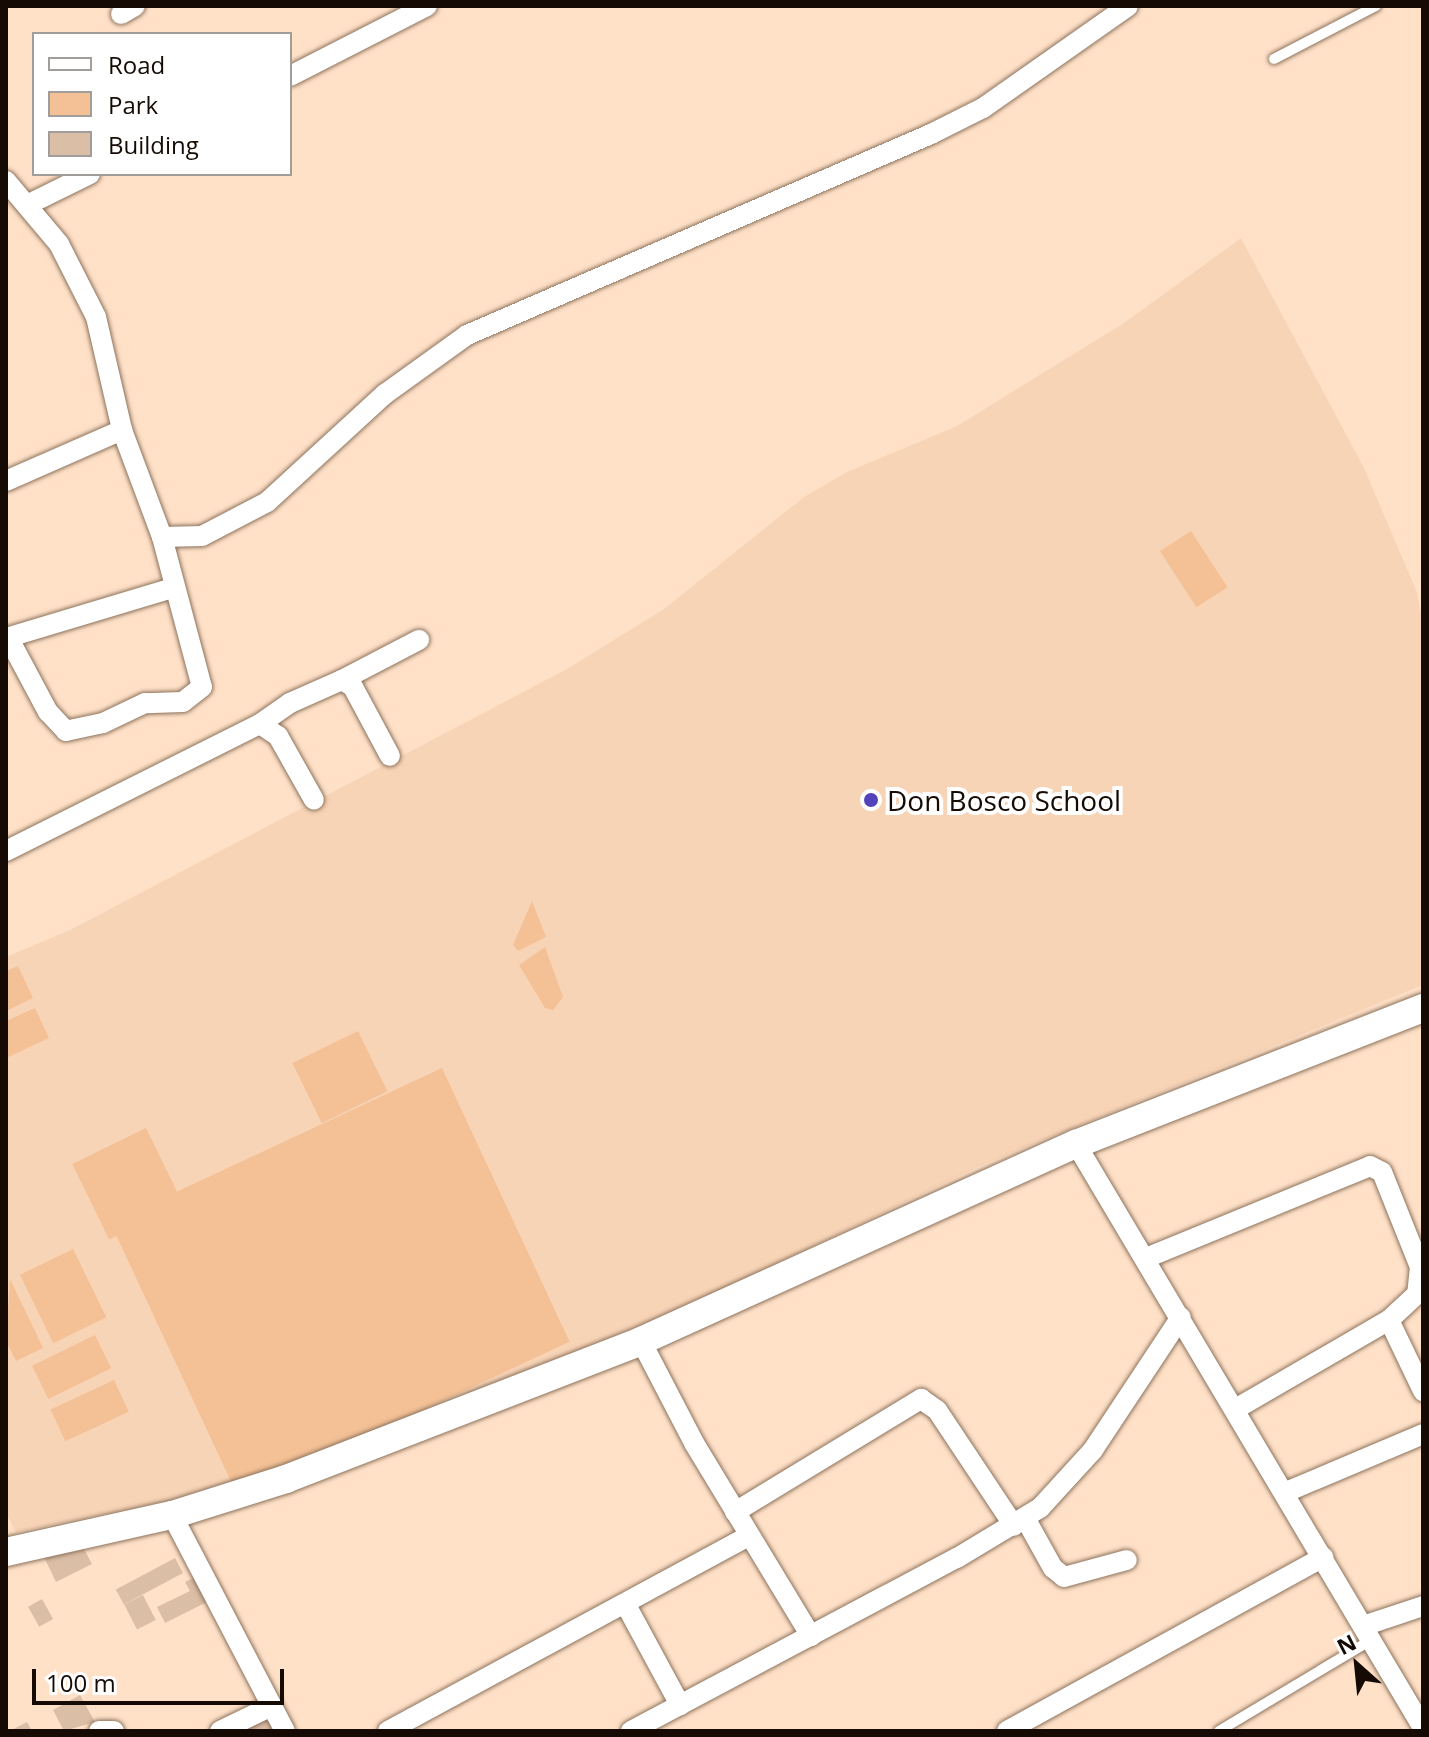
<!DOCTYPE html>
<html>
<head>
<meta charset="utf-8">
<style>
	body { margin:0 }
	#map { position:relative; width:1429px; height:1737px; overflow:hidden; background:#ffe1c8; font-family:"Open Sans",sans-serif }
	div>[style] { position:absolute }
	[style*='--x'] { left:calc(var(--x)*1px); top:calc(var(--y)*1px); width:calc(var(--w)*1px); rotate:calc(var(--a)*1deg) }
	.built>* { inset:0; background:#f8d4b7 }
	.green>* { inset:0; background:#f4c196; transform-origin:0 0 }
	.building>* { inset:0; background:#dbbea6; transform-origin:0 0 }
	.roads { filter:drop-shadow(0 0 2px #8d735d) drop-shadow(0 0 2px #8d735d) }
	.lane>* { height:10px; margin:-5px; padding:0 5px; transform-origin:5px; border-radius:5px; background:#fff }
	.street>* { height:20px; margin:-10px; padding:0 10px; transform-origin:10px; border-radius:10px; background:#fff }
	.secondary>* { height:28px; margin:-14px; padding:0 14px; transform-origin:14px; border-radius:14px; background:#fff }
	.dots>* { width:22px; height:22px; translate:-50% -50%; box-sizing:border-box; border:4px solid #fff; border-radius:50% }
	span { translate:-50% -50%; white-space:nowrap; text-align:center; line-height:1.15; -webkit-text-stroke:8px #fff; paint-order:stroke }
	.poi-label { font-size:28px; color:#150b04 }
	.left { translate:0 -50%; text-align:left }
	.frame { position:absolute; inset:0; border:8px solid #150b04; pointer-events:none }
	.legend { position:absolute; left:32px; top:32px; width:260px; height:144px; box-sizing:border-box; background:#fff; border:2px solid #a19d9b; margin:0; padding:10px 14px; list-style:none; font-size:24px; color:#150b04 }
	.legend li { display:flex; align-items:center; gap:16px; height:40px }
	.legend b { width:40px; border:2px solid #a19d9b }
	.north { position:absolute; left:1317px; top:1625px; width:80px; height:80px; -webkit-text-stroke:6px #fff; paint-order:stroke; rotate:333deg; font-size:22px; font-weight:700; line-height:32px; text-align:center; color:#150b04 }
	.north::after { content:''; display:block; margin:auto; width:28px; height:36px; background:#150b04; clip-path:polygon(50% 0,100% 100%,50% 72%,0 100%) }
	.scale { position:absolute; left:32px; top:1669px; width:252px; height:36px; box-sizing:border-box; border:4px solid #150b04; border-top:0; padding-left:10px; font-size:24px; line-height:28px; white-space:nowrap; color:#150b04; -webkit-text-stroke:6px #fff; paint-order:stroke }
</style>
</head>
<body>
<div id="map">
	<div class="built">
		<div style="clip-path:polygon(1241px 238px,1364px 468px,1417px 592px,1423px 626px,1423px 985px,982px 1165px,680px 1310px,223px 1490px,16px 1532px,6px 1513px,6px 957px,70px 930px,567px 669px,664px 609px,804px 497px,847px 472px,957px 426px,1124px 323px)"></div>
	</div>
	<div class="green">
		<div style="left:1191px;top:531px;width:67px;height:37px;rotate:57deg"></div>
		<div style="clip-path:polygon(532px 901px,546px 937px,518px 951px,513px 945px)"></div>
		<div style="clip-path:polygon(545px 947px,563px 997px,553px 1010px,545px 1008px,519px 965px)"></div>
		<div style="clip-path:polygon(18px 966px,33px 998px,6px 1011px,6px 971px)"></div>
		<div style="clip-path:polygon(35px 1008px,49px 1038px,6px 1058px,6px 1021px)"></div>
		<div style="left:358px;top:1031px;width:67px;height:73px;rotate:64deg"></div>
		<div style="left:442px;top:1068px;width:302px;height:366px;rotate:65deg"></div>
		<div style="left:146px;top:1128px;width:84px;height:82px;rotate:64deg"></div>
		<div style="left:73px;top:1249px;width:76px;height:59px;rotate:64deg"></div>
		<div style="clip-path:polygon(10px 1279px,43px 1348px,16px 1361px,6px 1341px)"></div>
		<div style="left:95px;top:1335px;width:37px;height:70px;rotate:64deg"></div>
		<div style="left:114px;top:1380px;width:35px;height:70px;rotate:65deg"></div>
	</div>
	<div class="building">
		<div style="clip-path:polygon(68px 1543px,73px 1552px,83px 1547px,92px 1564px,56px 1582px,43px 1555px)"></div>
		<div style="left:175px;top:1558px;width:17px;height:67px;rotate:62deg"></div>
		<div style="clip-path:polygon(195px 1577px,207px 1602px,165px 1623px,157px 1607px,190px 1591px,185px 1582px)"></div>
		<div style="left:143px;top:1595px;width:28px;height:21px;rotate:63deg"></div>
		<div style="left:42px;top:1599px;width:23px;height:16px;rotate:61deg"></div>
		<div style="clip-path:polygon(80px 1695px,95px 1722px,64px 1731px,53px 1710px)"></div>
		<div style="clip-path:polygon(268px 1716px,276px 1731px,241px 1731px)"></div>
		<div style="clip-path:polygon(27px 1722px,32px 1731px,10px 1731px)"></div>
	</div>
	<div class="roads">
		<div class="lane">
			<div style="--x:1274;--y:59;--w:115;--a:-27.5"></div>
			<div style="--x:1219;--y:1731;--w:177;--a:-30.9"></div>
		</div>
		<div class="street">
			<div style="--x:121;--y:14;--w:16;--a:-30"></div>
			<div style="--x:290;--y:76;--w:154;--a:-27.1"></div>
			<div style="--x:6;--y:181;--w:82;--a:49.9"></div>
			<div style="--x:59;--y:244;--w:82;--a:63.1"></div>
			<div style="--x:96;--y:317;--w:116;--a:77"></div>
			<div style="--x:122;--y:430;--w:114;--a:69.5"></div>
			<div style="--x:162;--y:537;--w:155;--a:75.1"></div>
			<div style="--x:202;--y:687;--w:24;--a:142"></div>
			<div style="--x:183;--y:702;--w:38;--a:178"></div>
			<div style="--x:145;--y:703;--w:47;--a:154.5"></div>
			<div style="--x:103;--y:723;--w:38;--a:168"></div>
			<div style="--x:66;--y:731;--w:26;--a:-133"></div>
			<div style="--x:48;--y:712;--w:85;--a:-118.1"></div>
			<div style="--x:27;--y:205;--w:70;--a:-26.2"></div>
			<div style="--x:6;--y:481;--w:127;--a:-23.7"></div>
			<div style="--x:162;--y:537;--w:40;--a:-1.4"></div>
			<div style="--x:202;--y:536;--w:73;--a:-27.6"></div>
			<div style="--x:267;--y:502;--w:160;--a:-42.5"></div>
			<div style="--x:385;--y:394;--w:101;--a:-35.7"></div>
			<div style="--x:467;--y:335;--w:506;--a:-23.42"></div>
			<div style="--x:931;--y:134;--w:58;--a:-26.6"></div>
			<div style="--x:983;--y:108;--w:177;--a:-35.1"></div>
			<div style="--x:6;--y:638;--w:174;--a:-16.7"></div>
			<div style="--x:342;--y:680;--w:87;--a:-27.5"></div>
			<div style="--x:260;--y:724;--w:37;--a:-35"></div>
			<div style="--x:290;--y:703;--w:57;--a:-23.9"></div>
			<div style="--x:342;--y:680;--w:13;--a:32"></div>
			<div style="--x:353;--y:687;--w:78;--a:61.8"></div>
			<div style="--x:6;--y:851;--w:284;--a:-26.6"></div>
			<div style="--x:260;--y:724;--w:22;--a:34"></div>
			<div style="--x:278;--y:736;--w:73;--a:60.6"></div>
			<div style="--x:1076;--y:1144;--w:679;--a:59.28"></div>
			<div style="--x:1146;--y:1258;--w:242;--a:-22.3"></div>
			<div style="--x:1370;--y:1166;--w:13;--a:27"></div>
			<div style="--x:1382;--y:1172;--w:102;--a:68.2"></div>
			<div style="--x:1420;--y:1267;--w:27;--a:96"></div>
			<div style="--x:1417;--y:1294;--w:38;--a:137"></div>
			<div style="--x:1389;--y:1320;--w:176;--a:149.9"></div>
			<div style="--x:1389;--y:1320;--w:79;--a:64.4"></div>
			<div style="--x:641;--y:1341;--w:115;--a:62.5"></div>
			<div style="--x:694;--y:1443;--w:226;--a:58.8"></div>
			<div style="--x:1286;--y:1492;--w:149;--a:-22.9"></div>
			<div style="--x:735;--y:1512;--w:218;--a:-31.3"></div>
			<div style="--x:921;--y:1399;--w:19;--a:35"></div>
			<div style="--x:937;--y:1410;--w:139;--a:56.4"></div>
			<div style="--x:172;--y:1515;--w:244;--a:62.4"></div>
			<div style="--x:1025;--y:1518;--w:57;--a:60.8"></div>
			<div style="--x:1053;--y:1568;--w:14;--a:39"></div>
			<div style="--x:1064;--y:1577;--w:65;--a:-15.1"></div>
			<div style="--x:626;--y:1605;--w:114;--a:61.6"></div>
			<div style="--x:1363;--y:1626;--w:63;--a:-18.4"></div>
			<div style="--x:99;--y:1731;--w:15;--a:0"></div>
			<div style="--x:220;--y:1731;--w:58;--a:-25.7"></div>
			<div style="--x:388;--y:1731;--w:410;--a:-28.4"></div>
			<div style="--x:631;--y:1731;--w:369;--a:-28"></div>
			<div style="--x:957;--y:1558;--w:97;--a:-31.1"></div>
			<div style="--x:1040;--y:1508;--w:79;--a:-47.6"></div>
			<div style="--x:1093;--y:1450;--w:159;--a:-56.5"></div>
			<div style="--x:1007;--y:1731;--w:361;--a:-28.8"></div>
		</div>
		<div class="secondary">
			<div style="--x:6;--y:1552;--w:170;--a:-12.6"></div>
			<div style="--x:172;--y:1515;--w:120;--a:-17.5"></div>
			<div style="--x:286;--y:1479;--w:381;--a:-21.2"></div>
			<div style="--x:641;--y:1341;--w:478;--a:-24.4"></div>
			<div style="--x:1076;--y:1144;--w:373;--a:-21.4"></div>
		</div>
	</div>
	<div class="dots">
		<div style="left:871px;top:800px;background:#5243bb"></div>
	</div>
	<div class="poi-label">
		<span class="left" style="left:887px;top:800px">Don Bosco School</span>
	</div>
	<div class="frame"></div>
	<ul class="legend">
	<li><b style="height:10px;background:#fff"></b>Road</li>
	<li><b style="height:22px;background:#f4c196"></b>Park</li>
	<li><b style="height:22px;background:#dbbea6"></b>Building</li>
	</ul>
	<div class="north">N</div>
	<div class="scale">100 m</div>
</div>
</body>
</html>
